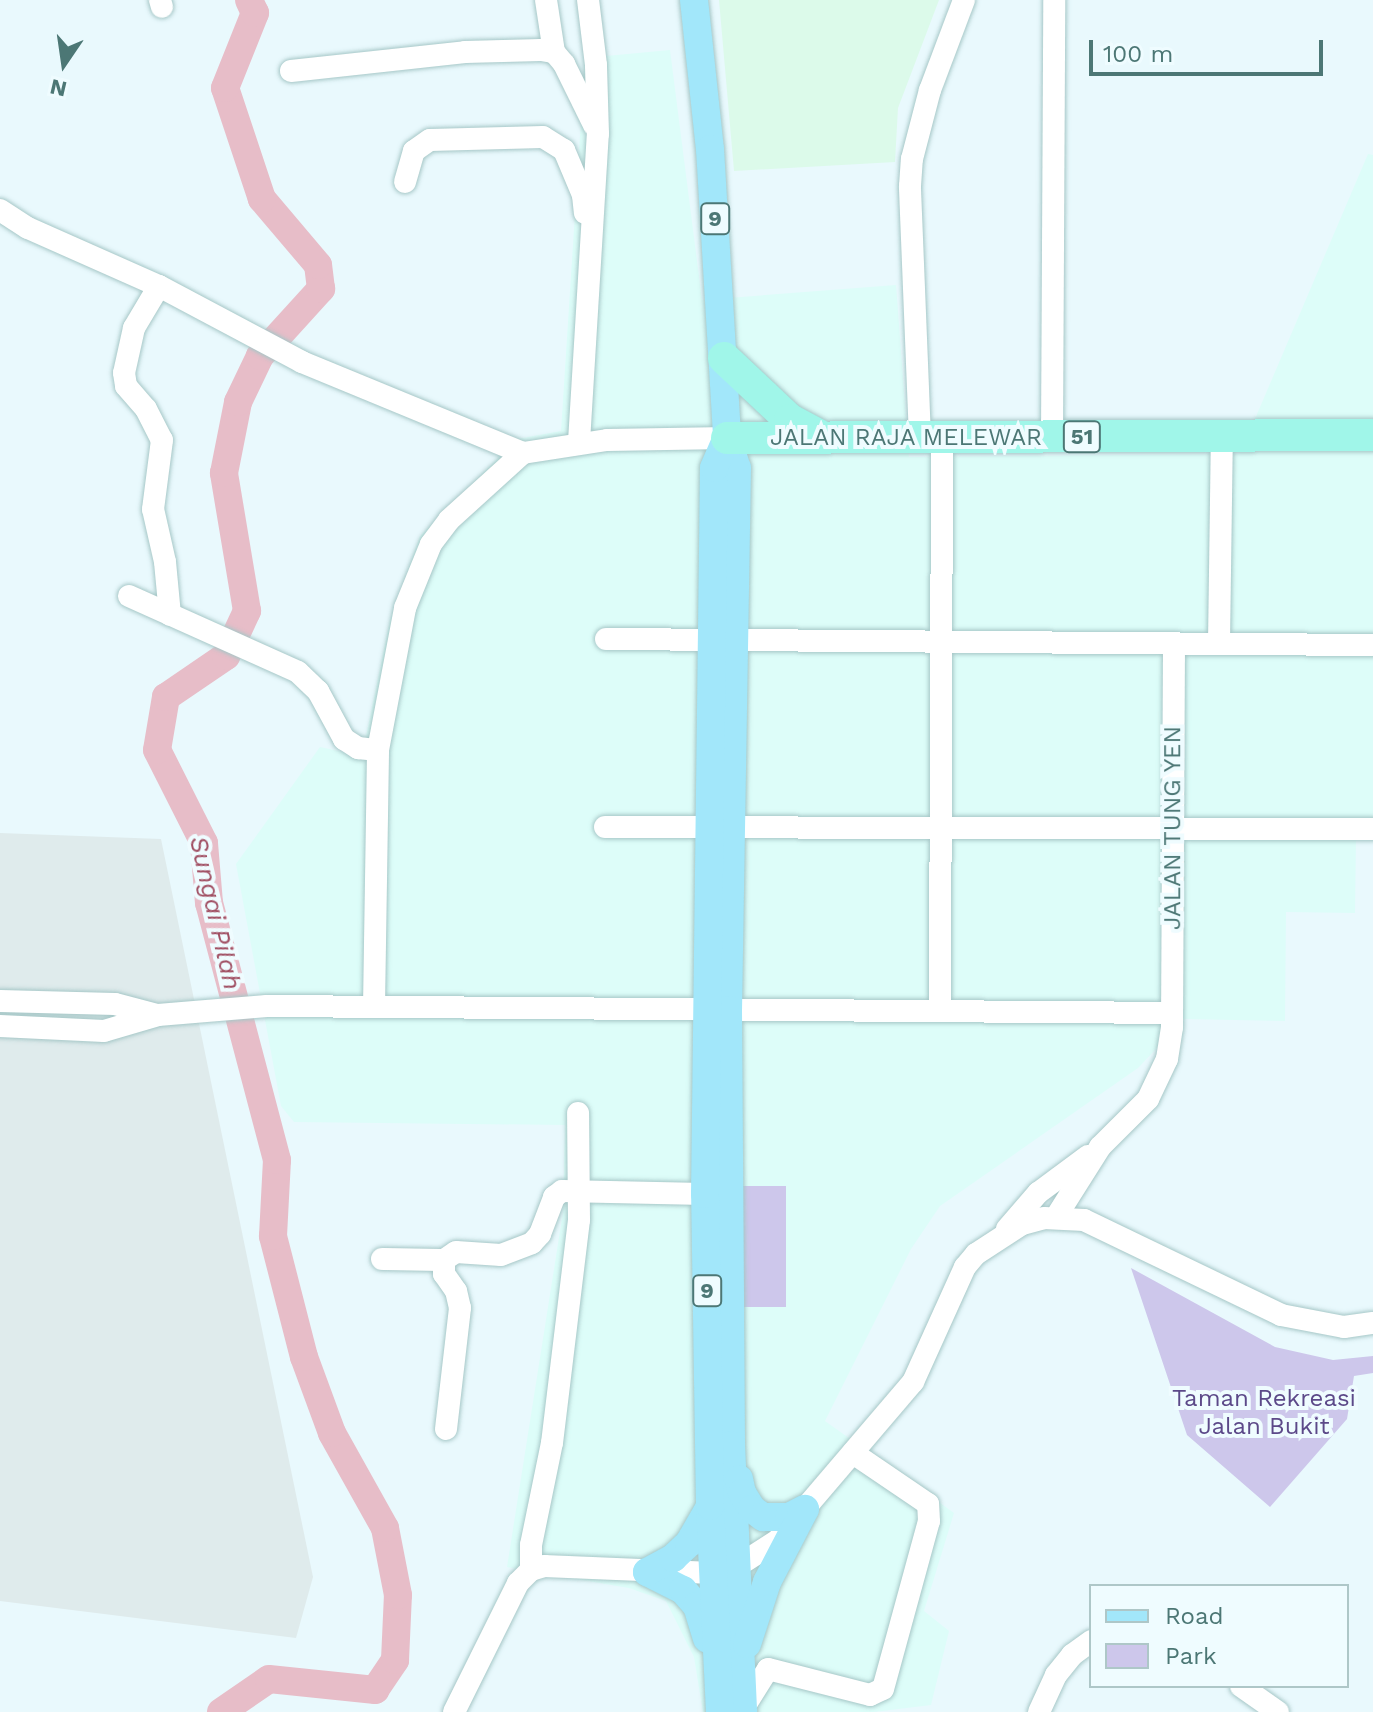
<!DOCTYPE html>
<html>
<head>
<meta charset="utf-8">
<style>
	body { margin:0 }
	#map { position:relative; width:1373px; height:1712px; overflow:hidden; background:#e9f9fd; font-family:"Work Sans",sans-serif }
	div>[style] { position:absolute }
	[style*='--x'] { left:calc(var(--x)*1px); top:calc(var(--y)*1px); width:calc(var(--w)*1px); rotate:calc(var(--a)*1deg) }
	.commercial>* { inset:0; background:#ddfdf9 }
	.industrial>* { inset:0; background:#dfebec }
	.medical>* { inset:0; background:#dcfaea }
	.green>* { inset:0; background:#cdc7eb; transform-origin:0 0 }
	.river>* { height:28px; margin:-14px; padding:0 14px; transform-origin:14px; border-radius:14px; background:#e7bdc8 }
	.roads { filter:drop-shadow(0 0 2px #a6c7c7) drop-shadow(0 0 2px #a6c7c7) }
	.minor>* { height:22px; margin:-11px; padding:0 11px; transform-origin:11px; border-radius:11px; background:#fff }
	.major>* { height:28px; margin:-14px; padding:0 14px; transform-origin:14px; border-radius:14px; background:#a2e7fa }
	.highway>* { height:32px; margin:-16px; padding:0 16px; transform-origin:16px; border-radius:16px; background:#a0f6e9 }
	span { translate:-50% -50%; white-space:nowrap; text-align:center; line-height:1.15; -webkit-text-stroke:8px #effcff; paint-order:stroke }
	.shield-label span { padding:2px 6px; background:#effcff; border:2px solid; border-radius:6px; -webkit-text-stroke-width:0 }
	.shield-label { font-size:22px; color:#4c7775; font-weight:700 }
	.street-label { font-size:24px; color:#4c7775 }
	.park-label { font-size:24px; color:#5c4989 }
	.water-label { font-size:26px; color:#a04e62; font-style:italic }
	.legend { position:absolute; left:1089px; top:1584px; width:260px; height:104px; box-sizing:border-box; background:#effcff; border:2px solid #aec7c8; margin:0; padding:10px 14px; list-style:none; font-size:24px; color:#4c7775 }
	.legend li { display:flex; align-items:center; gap:16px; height:40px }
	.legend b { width:40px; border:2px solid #aec7c8 }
	.north { position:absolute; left:24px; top:24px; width:80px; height:80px; -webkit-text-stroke:6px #effcff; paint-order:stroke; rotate:193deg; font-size:22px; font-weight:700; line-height:32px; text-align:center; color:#4c7775 }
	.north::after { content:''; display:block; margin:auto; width:28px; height:36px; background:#4c7775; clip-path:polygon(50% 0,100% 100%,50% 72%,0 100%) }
	.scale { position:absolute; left:1089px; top:40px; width:234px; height:36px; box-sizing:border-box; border:4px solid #4c7775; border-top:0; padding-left:10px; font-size:24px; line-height:28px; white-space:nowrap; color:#4c7775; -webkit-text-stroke:6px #effcff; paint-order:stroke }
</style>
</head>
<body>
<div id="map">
	<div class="commercial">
		<div style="clip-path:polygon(670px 50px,702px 300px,896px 285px,909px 457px,1240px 454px,1368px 154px,1373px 155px,1373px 837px,1356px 838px,1355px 913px,1286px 912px,1285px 1021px,1184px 1019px,1138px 1068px,940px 1206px,911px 1249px,825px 1421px,954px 1513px,924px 1611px,949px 1631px,931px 1705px,874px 1712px,703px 1712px,694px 1657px,666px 1601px,629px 1588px,507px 1567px,563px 1212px,565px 1125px,294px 1122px,281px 1106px,236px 864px,320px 747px,362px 756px,390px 620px,420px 536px,517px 439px,561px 431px,585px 58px)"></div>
	</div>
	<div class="industrial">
		<div style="clip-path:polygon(0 833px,161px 839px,313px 1577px,296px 1638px,0 1601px)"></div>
	</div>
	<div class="medical">
		<div style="clip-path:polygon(719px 0,939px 0,898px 108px,895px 162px,734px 171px)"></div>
	</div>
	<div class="green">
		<div style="left:740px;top:1186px;width:46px;height:121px"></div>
		<div style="clip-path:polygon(1131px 1268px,1275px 1347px,1333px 1360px,1373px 1356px,1373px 1373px,1354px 1376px,1347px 1419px,1270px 1507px,1187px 1435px)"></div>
	</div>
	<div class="river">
		<div style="--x:221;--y:1712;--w:58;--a:-34.5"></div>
		<div style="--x:269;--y:1679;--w:107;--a:5.9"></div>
		<div style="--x:375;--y:1690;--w:36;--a:-56"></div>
		<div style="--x:395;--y:1660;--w:65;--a:-87.4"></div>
		<div style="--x:398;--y:1595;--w:68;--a:-101"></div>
		<div style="--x:385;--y:1528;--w:109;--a:-119.2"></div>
		<div style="--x:332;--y:1433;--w:81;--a:-110.2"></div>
		<div style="--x:304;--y:1357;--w:125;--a:-104.4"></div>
		<div style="--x:273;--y:1236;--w:76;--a:-87"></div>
		<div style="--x:277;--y:1160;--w:266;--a:-104.8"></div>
		<div style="--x:209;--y:903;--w:60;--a:-94.8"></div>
		<div style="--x:204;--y:843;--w:104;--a:-116.8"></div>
		<div style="--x:157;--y:750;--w:54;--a:-80.4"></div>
		<div style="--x:166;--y:697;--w:73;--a:-34.3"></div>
		<div style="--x:226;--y:656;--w:50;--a:-65"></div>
		<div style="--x:247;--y:611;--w:140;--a:-99.5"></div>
		<div style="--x:224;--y:473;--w:72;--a:-78.8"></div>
		<div style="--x:238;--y:402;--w:51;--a:-64.4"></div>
		<div style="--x:260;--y:356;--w:91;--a:-47.7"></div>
		<div style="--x:321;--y:289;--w:24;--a:-97"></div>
		<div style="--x:318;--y:265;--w:87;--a:-130.3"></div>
		<div style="--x:262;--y:199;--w:117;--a:-108.4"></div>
		<div style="--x:225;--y:88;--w:81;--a:-68.2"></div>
		<div style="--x:255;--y:13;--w:14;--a:-115"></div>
	</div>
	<div class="roads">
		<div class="minor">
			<div style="--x:160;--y:0;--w:7;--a:74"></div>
			<div style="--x:546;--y:0;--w:53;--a:81.3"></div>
			<div style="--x:291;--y:71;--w:175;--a:-6.2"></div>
			<div style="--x:465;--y:52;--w:76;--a:-1.5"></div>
			<div style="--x:541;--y:50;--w:13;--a:9"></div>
			<div style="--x:554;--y:52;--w:16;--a:50"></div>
			<div style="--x:564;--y:64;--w:68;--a:63.8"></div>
			<div style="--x:405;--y:182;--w:32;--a:-74"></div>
			<div style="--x:414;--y:151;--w:19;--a:-35"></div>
			<div style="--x:430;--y:140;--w:113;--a:-1.5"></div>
			<div style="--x:543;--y:137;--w:25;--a:32"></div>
			<div style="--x:564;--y:150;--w:49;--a:67.1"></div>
			<div style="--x:583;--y:195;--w:18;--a:84"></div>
			<div style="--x:0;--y:210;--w:33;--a:33"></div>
			<div style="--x:28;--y:228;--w:143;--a:23.9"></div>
			<div style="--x:159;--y:286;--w:162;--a:28"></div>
			<div style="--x:302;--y:362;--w:239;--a:22.4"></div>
			<div style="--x:159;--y:286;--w:49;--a:120.8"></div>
			<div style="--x:134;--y:328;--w:46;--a:102.5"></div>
			<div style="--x:124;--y:373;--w:13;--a:81"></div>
			<div style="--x:126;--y:386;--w:30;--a:49"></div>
			<div style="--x:146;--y:409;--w:35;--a:63"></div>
			<div style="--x:162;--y:440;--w:70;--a:97.4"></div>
			<div style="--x:153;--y:509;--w:54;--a:77.2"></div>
			<div style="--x:165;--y:562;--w:53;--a:84.6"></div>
			<div style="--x:1052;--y:437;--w:437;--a:-89.7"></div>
			<div style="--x:920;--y:438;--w:252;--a:-92.3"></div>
			<div style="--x:910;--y:186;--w:27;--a:-86"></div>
			<div style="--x:912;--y:159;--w:71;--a:-75.4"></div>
			<div style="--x:930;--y:90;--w:96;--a:-69.3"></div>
			<div style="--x:579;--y:442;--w:309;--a:-86.5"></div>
			<div style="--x:598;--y:134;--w:69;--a:-91.7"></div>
			<div style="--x:596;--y:65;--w:65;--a:-97"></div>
			<div style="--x:129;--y:596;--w:185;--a:24.2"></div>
			<div style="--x:298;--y:672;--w:28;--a:44"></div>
			<div style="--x:318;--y:691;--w:55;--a:61.6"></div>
			<div style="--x:344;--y:739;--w:17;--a:33"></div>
			<div style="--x:358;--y:748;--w:20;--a:6"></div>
			<div style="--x:606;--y:639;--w:767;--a:0.45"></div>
			<div style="--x:1219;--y:643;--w:207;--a:-89.2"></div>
			<div style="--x:605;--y:827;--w:768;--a:0.15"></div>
			<div style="--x:0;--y:1001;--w:115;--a:1.5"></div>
			<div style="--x:115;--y:1004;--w:43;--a:14.7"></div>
			<div style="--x:374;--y:1007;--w:257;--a:-89.1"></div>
			<div style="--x:378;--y:750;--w:145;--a:-79.2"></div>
			<div style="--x:405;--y:608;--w:69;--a:-67.9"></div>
			<div style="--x:431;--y:544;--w:30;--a:-53"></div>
			<div style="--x:449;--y:520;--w:100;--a:-42.2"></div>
			<div style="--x:523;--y:453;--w:85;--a:-8.8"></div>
			<div style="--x:607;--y:440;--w:120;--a:-1"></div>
			<div style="--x:940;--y:1011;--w:573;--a:-89.8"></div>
			<div style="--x:0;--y:1026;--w:104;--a:2.8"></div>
			<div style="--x:104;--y:1031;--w:56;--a:-16.5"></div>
			<div style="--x:158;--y:1015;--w:109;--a:-4.7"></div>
			<div style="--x:267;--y:1006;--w:905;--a:0.44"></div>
			<div style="--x:1056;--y:1217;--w:83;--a:-57.8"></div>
			<div style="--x:1100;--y:1147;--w:68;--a:-45"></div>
			<div style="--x:1148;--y:1099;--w:44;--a:-64.6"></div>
			<div style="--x:1167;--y:1059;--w:32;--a:-81"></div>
			<div style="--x:1172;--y:1027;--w:384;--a:-89.7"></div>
			<div style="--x:1007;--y:1229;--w:48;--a:-49.3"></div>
			<div style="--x:1038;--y:1193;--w:62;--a:-36.5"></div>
			<div style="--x:382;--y:1259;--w:62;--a:0.9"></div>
			<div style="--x:446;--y:1429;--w:122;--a:-83.4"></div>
			<div style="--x:460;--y:1308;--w:17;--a:-103"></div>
			<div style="--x:456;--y:1291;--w:21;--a:-125"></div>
			<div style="--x:444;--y:1274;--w:14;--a:-90"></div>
			<div style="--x:444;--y:1260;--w:14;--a:-34"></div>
			<div style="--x:456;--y:1252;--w:45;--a:3.8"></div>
			<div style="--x:501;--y:1255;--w:33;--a:-21"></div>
			<div style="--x:532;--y:1243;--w:12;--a:-48"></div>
			<div style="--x:540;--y:1234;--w:40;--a:-69"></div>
			<div style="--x:554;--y:1197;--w:10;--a:-37"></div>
			<div style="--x:562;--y:1191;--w:143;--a:1.2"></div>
			<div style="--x:531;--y:1570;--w:25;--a:-90"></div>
			<div style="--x:531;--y:1545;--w:104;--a:-78.4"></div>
			<div style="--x:552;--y:1443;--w:225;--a:-83.1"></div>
			<div style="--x:579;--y:1220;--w:107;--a:-90.5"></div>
			<div style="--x:1241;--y:1686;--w:45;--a:35.1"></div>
			<div style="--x:743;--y:1709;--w:47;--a:-58"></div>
			<div style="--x:768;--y:1669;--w:105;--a:14.3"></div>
			<div style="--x:870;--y:1695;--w:14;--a:-25"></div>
			<div style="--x:883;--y:1689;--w:174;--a:-74.7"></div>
			<div style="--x:929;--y:1521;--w:17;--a:-93"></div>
			<div style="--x:928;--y:1504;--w:91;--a:-145.8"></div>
			<div style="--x:454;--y:1712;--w:144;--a:-63.6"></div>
			<div style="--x:518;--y:1583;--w:18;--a:-45"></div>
			<div style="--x:531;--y:1570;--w:14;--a:-17"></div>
			<div style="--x:544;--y:1566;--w:169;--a:2.4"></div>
			<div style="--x:713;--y:1573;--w:24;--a:-15"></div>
			<div style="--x:736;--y:1567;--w:50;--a:-32.7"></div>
			<div style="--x:778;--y:1540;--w:208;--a:-49.5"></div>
			<div style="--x:913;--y:1382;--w:126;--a:-65.7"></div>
			<div style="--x:965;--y:1267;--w:17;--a:-50"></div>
			<div style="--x:976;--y:1254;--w:55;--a:-33.1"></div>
			<div style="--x:1022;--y:1224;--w:23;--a:-15"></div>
			<div style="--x:1044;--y:1218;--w:40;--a:2.9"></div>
			<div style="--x:1084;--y:1220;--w:219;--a:25.7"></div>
			<div style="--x:1281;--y:1315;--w:64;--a:10.8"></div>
			<div style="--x:1344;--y:1327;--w:29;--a:-8"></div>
			<div style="--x:1039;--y:1712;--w:41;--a:-65.3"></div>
			<div style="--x:1056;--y:1675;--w:26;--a:-51"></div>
			<div style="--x:1072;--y:1655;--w:24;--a:-36"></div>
		</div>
		<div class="major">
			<div style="--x:694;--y:0;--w:150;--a:83.9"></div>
			<div style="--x:710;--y:149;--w:289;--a:86.6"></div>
			<div style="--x:727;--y:438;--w:32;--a:72"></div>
			<div style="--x:737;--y:468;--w:542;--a:90.95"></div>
			<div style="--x:728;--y:1010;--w:435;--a:89.6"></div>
			<div style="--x:731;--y:1445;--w:267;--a:87.4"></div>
			<div style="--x:739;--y:1479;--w:14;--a:78"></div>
			<div style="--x:742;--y:1493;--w:19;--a:58"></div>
			<div style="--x:752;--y:1509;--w:14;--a:36"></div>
			<div style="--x:763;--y:1517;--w:26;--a:0"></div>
			<div style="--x:789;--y:1517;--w:18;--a:-27"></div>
			<div style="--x:647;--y:1572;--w:40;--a:26.6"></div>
			<div style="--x:683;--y:1590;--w:21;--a:49"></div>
			<div style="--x:697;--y:1606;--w:34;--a:73"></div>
			<div style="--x:647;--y:1572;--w:30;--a:-28"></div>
			<div style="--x:673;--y:1558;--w:22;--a:-43"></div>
			<div style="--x:689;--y:1543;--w:39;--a:-60"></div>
			<div style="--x:747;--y:1644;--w:65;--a:-72.1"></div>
			<div style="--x:767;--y:1582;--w:82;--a:-62.5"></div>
			<div style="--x:720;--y:1712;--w:206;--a:-92.8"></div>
			<div style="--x:710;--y:1506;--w:312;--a:-90.9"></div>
			<div style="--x:705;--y:1194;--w:726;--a:-89.29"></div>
			<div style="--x:714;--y:468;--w:33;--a:-67"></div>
		</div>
		<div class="highway">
			<div style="--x:724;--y:358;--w:91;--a:43.2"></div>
			<div style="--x:790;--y:420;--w:34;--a:28"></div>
			<div style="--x:727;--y:438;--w:646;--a:-0.27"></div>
		</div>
	</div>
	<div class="shield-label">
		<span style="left:715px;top:219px">9</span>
		<span style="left:1082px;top:437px">51</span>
		<span style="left:707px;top:1291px">9</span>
	</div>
	<div class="street-label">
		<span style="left:906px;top:438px">JALAN RAJA MELEWAR</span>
		<span style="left:1173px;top:828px;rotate:-90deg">JALAN TUNG YEN</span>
	</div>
	<div class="park-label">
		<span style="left:1264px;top:1413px">Taman Rekreasi<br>Jalan Bukit</span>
	</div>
	<div class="water-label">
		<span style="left:215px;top:913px;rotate:77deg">Sungai Pilah</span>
	</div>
	<ul class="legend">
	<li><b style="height:10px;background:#a2e7fa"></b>Road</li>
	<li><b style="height:22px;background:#cdc7eb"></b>Park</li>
	</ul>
	<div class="north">N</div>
	<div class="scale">100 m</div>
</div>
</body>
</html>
